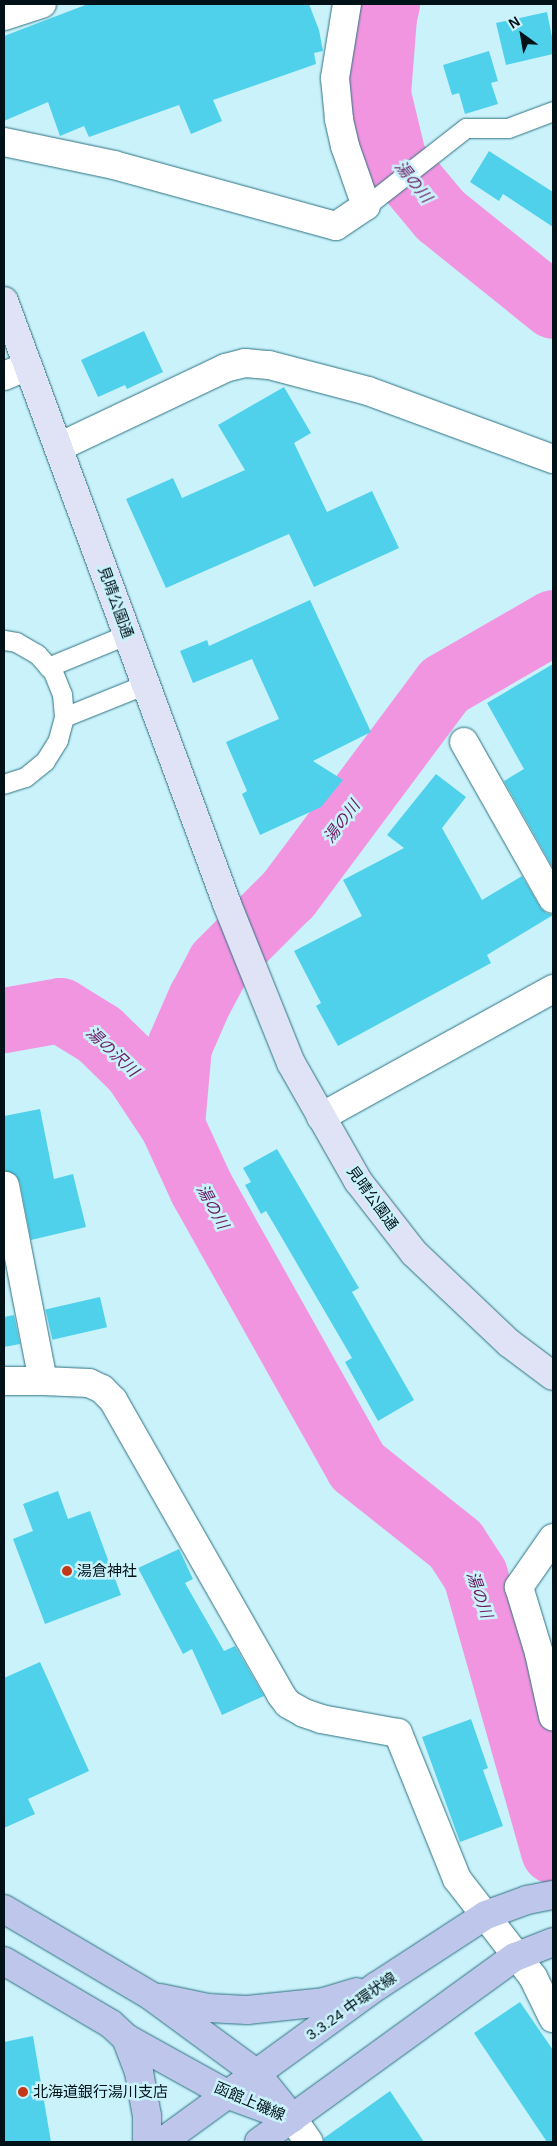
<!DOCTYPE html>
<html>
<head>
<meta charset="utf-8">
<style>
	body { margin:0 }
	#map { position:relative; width:557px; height:2146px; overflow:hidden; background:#caf2fb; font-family:Arial,"Noto Sans JP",sans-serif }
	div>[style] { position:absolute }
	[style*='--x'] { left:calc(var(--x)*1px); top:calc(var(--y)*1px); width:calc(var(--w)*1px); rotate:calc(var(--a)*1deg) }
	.river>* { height:65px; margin:-32.5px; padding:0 32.5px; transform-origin:32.5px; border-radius:32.5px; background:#f295e1 }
	.building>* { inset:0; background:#4fd1ec; transform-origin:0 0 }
	.roads { filter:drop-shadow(0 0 1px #2c7280) drop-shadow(0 0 1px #2c7280) }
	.lane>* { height:19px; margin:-9.5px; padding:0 9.5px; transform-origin:9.5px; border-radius:9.5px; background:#fff }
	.street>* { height:28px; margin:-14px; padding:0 14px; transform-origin:14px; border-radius:14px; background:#fff }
	.secondary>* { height:28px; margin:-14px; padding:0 14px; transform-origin:14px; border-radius:14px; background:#dfe3f5 }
	.primary>* { height:28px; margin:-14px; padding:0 14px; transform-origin:14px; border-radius:14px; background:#bec7eb }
	.tram>* { height:1px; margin:-0.5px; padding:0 0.5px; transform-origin:0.5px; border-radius:0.5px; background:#21363d }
	.dots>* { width:14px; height:14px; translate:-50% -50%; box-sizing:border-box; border:2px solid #caf2fb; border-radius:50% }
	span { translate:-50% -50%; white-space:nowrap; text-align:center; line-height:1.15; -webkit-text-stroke:5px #caf2fb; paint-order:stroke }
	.street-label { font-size:15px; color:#001218 }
	.poi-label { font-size:15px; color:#001218 }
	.left { translate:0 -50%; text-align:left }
	.water-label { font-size:16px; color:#6a185f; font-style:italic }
	.frame { position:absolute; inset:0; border:5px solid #001218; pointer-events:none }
	.north { position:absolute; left:497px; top:10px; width:50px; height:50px; -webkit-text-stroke:4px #caf2fb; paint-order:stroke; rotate:328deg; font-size:14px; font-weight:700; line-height:20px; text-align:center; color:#001218 }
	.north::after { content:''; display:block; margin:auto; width:18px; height:22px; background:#001218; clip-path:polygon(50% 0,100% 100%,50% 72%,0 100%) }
</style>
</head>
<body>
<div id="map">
	<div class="river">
		<div style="--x:387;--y:4;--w:13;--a:103"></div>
		<div style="--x:384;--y:17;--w:77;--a:94.5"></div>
		<div style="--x:378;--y:94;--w:68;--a:76.4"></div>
		<div style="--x:394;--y:160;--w:72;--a:50.1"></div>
		<div style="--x:440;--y:215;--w:145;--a:38.8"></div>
		<div style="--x:553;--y:622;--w:126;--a:150"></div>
		<div style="--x:444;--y:685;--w:261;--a:126.7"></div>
		<div style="--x:288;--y:894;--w:98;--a:135"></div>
		<div style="--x:219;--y:963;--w:40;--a:118"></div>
		<div style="--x:200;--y:998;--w:52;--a:113.6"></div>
		<div style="--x:179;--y:1046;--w:79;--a:95.1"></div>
		<div style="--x:172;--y:1125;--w:69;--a:65.3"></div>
		<div style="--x:201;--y:1188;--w:319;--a:60.7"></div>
		<div style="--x:357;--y:1466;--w:125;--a:38.5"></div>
		<div style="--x:455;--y:1544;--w:37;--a:57"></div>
		<div style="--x:475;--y:1575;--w:287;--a:74.2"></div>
		<div style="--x:4;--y:1020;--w:57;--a:-10.1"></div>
		<div style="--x:60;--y:1010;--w:46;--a:31.6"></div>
		<div style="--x:99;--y:1034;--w:50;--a:44.2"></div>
		<div style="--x:135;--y:1069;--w:67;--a:56.5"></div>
	</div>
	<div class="building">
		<div style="clip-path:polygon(88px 4px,309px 4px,319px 30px,323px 51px,314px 53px,316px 64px,213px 100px,222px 121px,191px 134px,179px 105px,89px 137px,84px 126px,60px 136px,48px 102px,4px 121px,4px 36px)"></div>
		<div style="clip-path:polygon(547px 12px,553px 42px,553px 54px,506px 65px,496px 23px)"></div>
		<div style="clip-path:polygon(489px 51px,498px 81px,491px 83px,498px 104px,465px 114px,459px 93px,452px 95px,443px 65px)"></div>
		<div style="clip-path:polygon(489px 151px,553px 192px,553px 227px,503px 194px,499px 201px,470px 182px)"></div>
		<div style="clip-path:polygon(144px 331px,163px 372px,127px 389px,125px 385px,98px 397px,81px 360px)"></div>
		<div style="clip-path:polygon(284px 387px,311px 433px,294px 443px,327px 512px,372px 491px,399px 548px,314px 587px,289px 534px,166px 588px,126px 499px,173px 478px,182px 498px,245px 470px,218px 425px)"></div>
		<div style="clip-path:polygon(310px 600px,371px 732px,313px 761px,343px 780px,321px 807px,260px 835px,242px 794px,247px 791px,226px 742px,279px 719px,252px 659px,193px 683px,180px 651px,207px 640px,209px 646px)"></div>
		<div style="clip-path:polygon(553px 664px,553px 868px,504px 781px,524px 769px,487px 703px)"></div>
		<div style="clip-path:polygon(436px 774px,466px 797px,442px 828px,482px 900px,522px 876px,540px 907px,546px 913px,553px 915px,487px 955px,491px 963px,338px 1046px,316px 1006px,321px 1003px,294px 951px,362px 916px,343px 880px,404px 848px,387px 835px)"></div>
		<div style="clip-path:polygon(40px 1109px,54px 1179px,73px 1174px,86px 1227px,31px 1240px,20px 1183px,16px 1175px,4px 1171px,4px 1116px)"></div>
		<div style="clip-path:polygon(277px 1149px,359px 1288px,352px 1292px,414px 1400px,378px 1421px,345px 1362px,352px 1358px,275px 1226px,266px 1211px,261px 1214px,245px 1185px,251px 1182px,243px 1168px)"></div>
		<div style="left:100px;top:1297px;width:31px;height:56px;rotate:77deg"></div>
		<div style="clip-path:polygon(14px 1315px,20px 1344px,4px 1347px,4px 1317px)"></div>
		<div style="clip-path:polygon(58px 1491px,68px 1519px,90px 1511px,121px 1595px,45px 1624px,13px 1539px,33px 1531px,23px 1504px)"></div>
		<div style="clip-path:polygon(179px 1549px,193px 1579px,185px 1583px,224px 1651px,235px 1646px,264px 1696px,222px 1715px,192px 1649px,183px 1654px,138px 1568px)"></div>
		<div style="clip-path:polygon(40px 1662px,89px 1771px,28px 1799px,35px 1814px,4px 1828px,4px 1678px)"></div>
		<div style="clip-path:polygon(471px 1719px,488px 1768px,483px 1770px,503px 1826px,460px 1842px,422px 1737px)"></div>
		<div style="clip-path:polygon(520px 2002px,553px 2050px,553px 2142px,547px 2142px,474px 2033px)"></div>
		<div style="clip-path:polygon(33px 2036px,51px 2142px,4px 2142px,4px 2042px)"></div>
		<div style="clip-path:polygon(390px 2091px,424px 2142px,324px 2142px,324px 2138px)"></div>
	</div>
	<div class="roads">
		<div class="lane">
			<div style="--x:366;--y:206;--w:127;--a:-38"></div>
			<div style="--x:466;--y:128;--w:42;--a:0"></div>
			<div style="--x:508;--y:128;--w:48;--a:-20.7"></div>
			<div style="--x:4;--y:640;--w:12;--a:9"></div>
			<div style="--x:16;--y:642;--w:24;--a:30"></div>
			<div style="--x:37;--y:654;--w:24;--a:48"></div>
			<div style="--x:53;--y:672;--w:24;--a:68"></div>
			<div style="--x:62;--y:694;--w:23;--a:85"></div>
			<div style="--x:64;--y:717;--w:24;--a:105"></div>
			<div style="--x:58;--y:740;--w:25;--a:122"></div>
			<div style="--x:45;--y:761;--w:26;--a:141"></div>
			<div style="--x:25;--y:777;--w:22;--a:162"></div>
			<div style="--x:48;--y:667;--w:87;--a:-22.4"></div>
			<div style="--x:64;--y:717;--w:88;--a:-21.9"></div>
		</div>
		<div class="street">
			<div style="--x:4;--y:16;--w:40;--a:-18"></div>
			<div style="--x:4;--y:142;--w:112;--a:11.8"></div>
			<div style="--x:114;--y:165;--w:230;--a:15.4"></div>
			<div style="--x:336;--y:226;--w:36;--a:-34"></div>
			<div style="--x:366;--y:206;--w:64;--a:-109.3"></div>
			<div style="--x:345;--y:146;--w:28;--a:-103"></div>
			<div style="--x:339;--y:119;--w:41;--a:-95.6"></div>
			<div style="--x:335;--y:78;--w:75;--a:-80.8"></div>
			<div style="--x:4;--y:376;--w:26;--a:-23"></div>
			<div style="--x:59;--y:447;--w:184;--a:-25.4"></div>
			<div style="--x:225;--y:368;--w:21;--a:-14"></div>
			<div style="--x:245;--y:363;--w:24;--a:5"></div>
			<div style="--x:269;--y:365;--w:102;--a:14.7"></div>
			<div style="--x:368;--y:391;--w:197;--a:20.2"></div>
			<div style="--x:464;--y:742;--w:180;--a:60.5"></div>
			<div style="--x:321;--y:1117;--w:265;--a:-28.9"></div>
			<div style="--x:4;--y:1381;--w:39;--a:0"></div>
			<div style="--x:43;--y:1381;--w:199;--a:-101"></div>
			<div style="--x:43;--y:1381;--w:46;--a:2.5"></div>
			<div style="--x:89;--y:1383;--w:14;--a:25"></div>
			<div style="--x:102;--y:1389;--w:16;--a:45"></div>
			<div style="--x:113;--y:1400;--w:339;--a:60.3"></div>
			<div style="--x:281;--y:1695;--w:11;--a:52"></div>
			<div style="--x:288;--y:1704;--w:18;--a:29"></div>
			<div style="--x:304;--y:1713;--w:18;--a:19"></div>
			<div style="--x:321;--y:1719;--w:78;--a:10.3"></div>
			<div style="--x:398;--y:1733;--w:157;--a:68"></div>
			<div style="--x:457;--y:1879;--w:124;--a:52.2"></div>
			<div style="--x:533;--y:1977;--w:46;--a:64"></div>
			<div style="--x:553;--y:1538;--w:60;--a:124.8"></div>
			<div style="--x:519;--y:1587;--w:69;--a:73.1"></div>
			<div style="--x:539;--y:1653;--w:65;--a:77.5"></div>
			<div style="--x:292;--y:2118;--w:29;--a:55"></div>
		</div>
		<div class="secondary">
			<div style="--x:4;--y:301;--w:643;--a:69.7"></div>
			<div style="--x:227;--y:904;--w:171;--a:68.1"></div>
			<div style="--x:291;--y:1063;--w:136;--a:60.4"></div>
			<div style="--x:358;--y:1181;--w:91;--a:52.1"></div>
			<div style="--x:414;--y:1253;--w:131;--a:43.5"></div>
			<div style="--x:509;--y:1343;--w:55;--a:36.9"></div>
		</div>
		<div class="primary">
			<div style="--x:4;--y:1909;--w:171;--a:30.6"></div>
			<div style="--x:151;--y:1996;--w:130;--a:36.3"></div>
			<div style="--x:256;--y:2073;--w:58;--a:51.3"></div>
			<div style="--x:4;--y:1961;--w:124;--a:30.5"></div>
			<div style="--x:111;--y:2024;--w:21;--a:43"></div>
			<div style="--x:126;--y:2038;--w:118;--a:29"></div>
			<div style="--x:229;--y:2095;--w:67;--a:20.1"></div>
			<div style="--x:160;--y:1998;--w:49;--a:11.8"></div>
			<div style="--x:208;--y:2008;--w:39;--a:3"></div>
			<div style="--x:247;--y:2010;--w:77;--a:-5.9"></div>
			<div style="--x:324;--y:2002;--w:34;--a:-17"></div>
			<div style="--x:126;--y:2038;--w:36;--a:69"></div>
			<div style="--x:139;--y:2072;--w:45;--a:79.7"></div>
			<div style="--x:147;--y:2116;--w:26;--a:90"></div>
			<div style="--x:162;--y:2142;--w:266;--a:-36"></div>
			<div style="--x:377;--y:1986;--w:130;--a:-33.1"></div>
			<div style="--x:486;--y:1915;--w:44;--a:-20.1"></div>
			<div style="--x:527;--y:1900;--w:26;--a:-11"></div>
			<div style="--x:259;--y:2142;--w:316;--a:-35.9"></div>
			<div style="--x:515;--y:1957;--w:41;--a:-21.5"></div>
		</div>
	</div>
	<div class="tram">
		<div style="--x:209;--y:2142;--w:1;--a:0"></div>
	</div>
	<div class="dots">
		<div style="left:67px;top:1571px;background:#c23819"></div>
		<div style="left:23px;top:2092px;background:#c23819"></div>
	</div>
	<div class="street-label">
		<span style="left:116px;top:602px;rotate:70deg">見晴公園通</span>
		<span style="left:373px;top:1198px;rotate:54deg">見晴公園通</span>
		<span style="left:351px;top:2006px;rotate:-35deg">3.3.24 中環状線</span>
		<span style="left:250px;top:2101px;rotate:23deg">函館上磯線</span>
	</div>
	<div class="poi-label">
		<span class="left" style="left:77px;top:1571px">湯倉神社</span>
		<span class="left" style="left:33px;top:2092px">北海道銀行湯川支店</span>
	</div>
	<div class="water-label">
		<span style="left:413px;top:182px;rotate:51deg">湯の川</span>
		<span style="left:342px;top:822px;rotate:-53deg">湯の川</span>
		<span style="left:112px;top:1052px;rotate:43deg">湯の沢川</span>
		<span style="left:212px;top:1207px;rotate:61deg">湯の川</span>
		<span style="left:479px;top:1595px;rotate:71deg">湯の川</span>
	</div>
	<div class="frame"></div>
	<div class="north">N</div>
</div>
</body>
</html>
